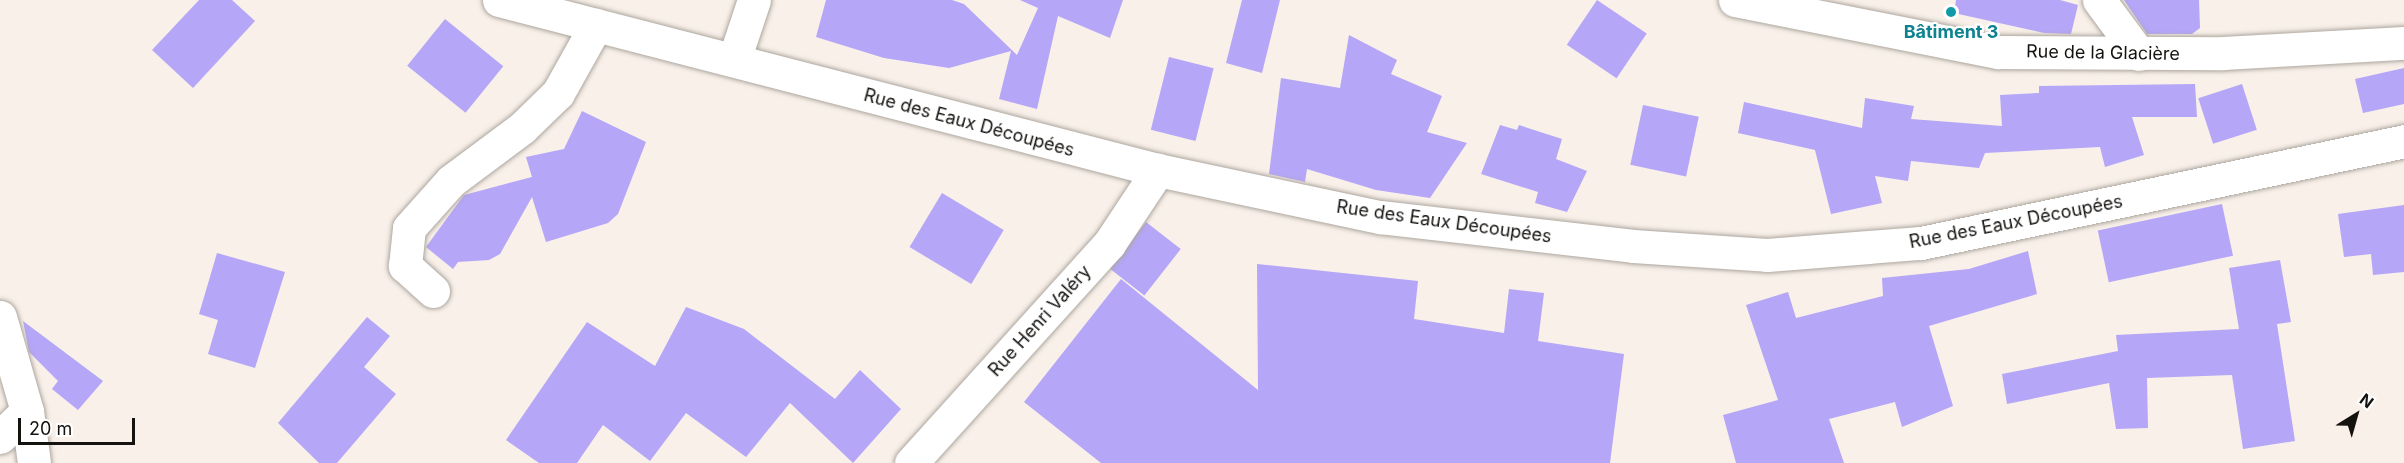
<!DOCTYPE html>
<html>
<head>
<meta charset="utf-8">
<style>
	body { margin:0 }
	#map { position:relative; width:2404px; height:463px; overflow:hidden; background:#f8f0e9; font-family:Inter,sans-serif }
	div>[style] { position:absolute }
	[style*='--x'] { left:calc(var(--x)*1px); top:calc(var(--y)*1px); width:calc(var(--w)*1px); rotate:calc(var(--a)*1deg) }
	.building>* { inset:0; background:#b5a6f7; transform-origin:0 0 }
	.roads { filter:drop-shadow(0 0 2px #ada69f) drop-shadow(0 0 2px #ada69f) }
	.minor>* { height:33px; margin:-16.5px; padding:0 16.5px; transform-origin:16.5px; border-radius:16.5px; background:#fff }
	.dots>* { width:16px; height:16px; translate:-50% -50%; box-sizing:border-box; border:3px solid #fff; border-radius:50% }
	span { translate:-50% -50%; white-space:nowrap; text-align:center; line-height:1.15; -webkit-text-stroke:4.5px #fff; paint-order:stroke }
	.culture-label { font-size:18px; color:#0d838f; font-weight:700 }
	.street-label { font-size:18px; color:#151310 }
	.north { position:absolute; left:2326px; top:385px; width:60px; height:60px; -webkit-text-stroke:4px #fff; paint-order:stroke; rotate:37deg; font-size:16px; font-weight:700; line-height:24px; text-align:center; color:#151310 }
	.north::after { content:''; display:block; margin:auto; width:21px; height:27px; background:#151310; clip-path:polygon(50% 0,100% 100%,50% 72%,0 100%) }
	.scale { position:absolute; left:18px; top:418px; width:117px; height:27px; box-sizing:border-box; border:3px solid #151310; border-top:0; padding-left:8px; font-size:18px; line-height:21px; white-space:nowrap; color:#151310; -webkit-text-stroke:4px #fff; paint-order:stroke }
</style>
</head>
<body>
<div id="map">
	<div class="building">
		<div style="clip-path:polygon(199px 0,232px 0,255px 21px,193px 88px,152px 50px)"></div>
		<div style="clip-path:polygon(826px 0,952px 0,964px 4px,1017px 55px,1038px 8px,1020px 0,1123px 0,1110px 38px,1058px 16px,1037px 109px,999px 99px,1011px 51px,949px 68px,884px 58px,816px 37px)"></div>
		<div style="clip-path:polygon(1242px 0,1280px 0,1262px 73px,1226px 63px)"></div>
		<div style="left:1597px;top:0;width:60px;height:54px;rotate:34deg"></div>
		<div style="clip-path:polygon(1956px 0,2060px 0,2078px 5px,2071px 34px,2044px 33px,1954px 13px)"></div>
		<div style="clip-path:polygon(2124px 0,2199px 0,2200px 28px,2192px 34px,2147px 34px)"></div>
		<div style="left:445px;top:19px;width:75px;height:60px;rotate:39deg"></div>
		<div style="clip-path:polygon(1349px 35px,1397px 60px,1391px 74px,1442px 96px,1427px 132px,1467px 143px,1430px 198px,1376px 190px,1307px 169px,1305px 182px,1269px 174px,1281px 78px,1340px 88px)"></div>
		<div style="left:1169px;top:57px;width:46px;height:75px;rotate:14deg"></div>
		<div style="clip-path:polygon(2404px 68px,2404px 104px,2363px 113px,2355px 79px)"></div>
		<div style="clip-path:polygon(2195px 84px,2197px 117px,2132px 117px,2144px 155px,2105px 167px,2100px 147px,1985px 153px,1979px 168px,1911px 161px,1908px 181px,1875px 176px,1882px 203px,1831px 214px,1815px 150px,1738px 133px,1744px 102px,1862px 128px,1865px 98px,1914px 106px,1911px 119px,2002px 126px,2000px 95px,2039px 93px,2039px 86px)"></div>
		<div style="left:2242px;top:84px;width:48px;height:46px;rotate:72deg"></div>
		<div style="left:1643px;top:105px;width:57px;height:61px;rotate:12deg"></div>
		<div style="clip-path:polygon(582px 111px,646px 142px,618px 214px,608px 223px,546px 242px,532px 197px,500px 254px,489px 260px,458px 262px,453px 269px,426px 247px,464px 195px,532px 177px,526px 157px,564px 149px)"></div>
		<div style="clip-path:polygon(1500px 125px,1517px 130px,1519px 125px,1562px 139px,1556px 159px,1587px 171px,1567px 212px,1535px 203px,1538px 192px,1481px 174px)"></div>
		<div style="left:942px;top:193px;width:72px;height:63px;rotate:31deg"></div>
		<div style="left:2222px;top:204px;width:53px;height:127px;rotate:78deg"></div>
		<div style="clip-path:polygon(2404px 205px,2404px 272px,2373px 275px,2371px 254px,2344px 257px,2338px 214px)"></div>
		<div style="left:1146px;top:222px;width:44px;height:59px;rotate:38deg"></div>
		<div style="clip-path:polygon(2028px 251px,2037px 294px,1929px 326px,1953px 406px,1902px 427px,1895px 402px,1829px 419px,1844px 463px,1736px 463px,1723px 415px,1778px 400px,1746px 305px,1788px 292px,1796px 318px,1883px 296px,1882px 278px,1969px 269px)"></div>
		<div style="clip-path:polygon(217px 253px,285px 272px,255px 368px,208px 354px,218px 320px,199px 314px)"></div>
		<div style="clip-path:polygon(2280px 260px,2291px 322px,2277px 324px,2295px 441px,2243px 449px,2232px 375px,2147px 378px,2148px 428px,2116px 429px,2109px 383px,2007px 404px,2002px 374px,2118px 351px,2116px 335px,2239px 329px,2229px 268px)"></div>
		<div style="clip-path:polygon(1257px 264px,1418px 281px,1414px 319px,1504px 333px,1509px 289px,1544px 293px,1538px 341px,1624px 354px,1610px 463px,1101px 463px,1024px 402px,1121px 279px,1258px 390px)"></div>
		<div style="clip-path:polygon(686px 307px,744px 329px,835px 399px,860px 370px,901px 409px,853px 463px,790px 403px,746px 457px,686px 413px,650px 461px,603px 425px,577px 463px,539px 463px,506px 440px,587px 322px,655px 366px)"></div>
		<div style="clip-path:polygon(367px 317px,390px 336px,364px 367px,396px 394px,337px 463px,319px 463px,278px 423px)"></div>
		<div style="clip-path:polygon(23px 321px,103px 381px,78px 410px,52px 389px,58px 381px,29px 352px)"></div>
	</div>
	<div class="roads">
		<div class="minor">
			<div style="--x:499;--y:0;--w:681;--a:14.47"></div>
			<div style="--x:1158;--y:170;--w:227;--a:12"></div>
			<div style="--x:1380;--y:217;--w:255;--a:6.5"></div>
			<div style="--x:1633;--y:246;--w:134;--a:3.8"></div>
			<div style="--x:1767;--y:255;--w:154;--a:-4.5"></div>
			<div style="--x:1921;--y:243;--w:494;--a:-11.9"></div>
			<div style="--x:1735;--y:0;--w:268;--a:11.2"></div>
			<div style="--x:1998;--y:52;--w:225;--a:0.3"></div>
			<div style="--x:2223;--y:53;--w:181;--a:-3.2"></div>
			<div style="--x:2099;--y:0;--w:67;--a:53.5"></div>
			<div style="--x:734;--y:60;--w:63;--a:-71.6"></div>
			<div style="--x:433;--y:291;--w:38;--a:-138"></div>
			<div style="--x:405;--y:266;--w:38;--a:-84"></div>
			<div style="--x:409;--y:228;--w:63;--a:-48.2"></div>
			<div style="--x:451;--y:181;--w:89;--a:-36.7"></div>
			<div style="--x:522;--y:128;--w:50;--a:-44.2"></div>
			<div style="--x:558;--y:93;--w:78;--a:-60.8"></div>
			<div style="--x:0;--y:317;--w:98;--a:74"></div>
			<div style="--x:27;--y:411;--w:52;--a:82.3"></div>
			<div style="--x:0;--y:437;--w:37;--a:-44"></div>
			<div style="--x:911;--y:463;--w:295;--a:-47.9"></div>
			<div style="--x:1109;--y:244;--w:89;--a:-56.5"></div>
		</div>
	</div>
	<div class="dots">
		<div style="left:1951px;top:12px;background:#0f9aa8"></div>
	</div>
	<div class="culture-label">
		<span style="left:1951px;top:32px">Bâtiment 3</span>
	</div>
	<div class="street-label">
		<span style="left:2103px;top:53px;rotate:1deg">Rue de la Glacière</span>
		<span style="left:969px;top:123px;rotate:15deg">Rue des Eaux Découpées</span>
		<span style="left:1444px;top:222px;rotate:8deg">Rue des Eaux Découpées</span>
		<span style="left:2016px;top:222px;rotate:-11deg">Rue des Eaux Découpées</span>
		<span style="left:1040px;top:321px;rotate:-48deg">Rue Henri Valéry</span>
	</div>
	<div class="north">N</div>
	<div class="scale">20 m</div>
</div>
</body>
</html>
